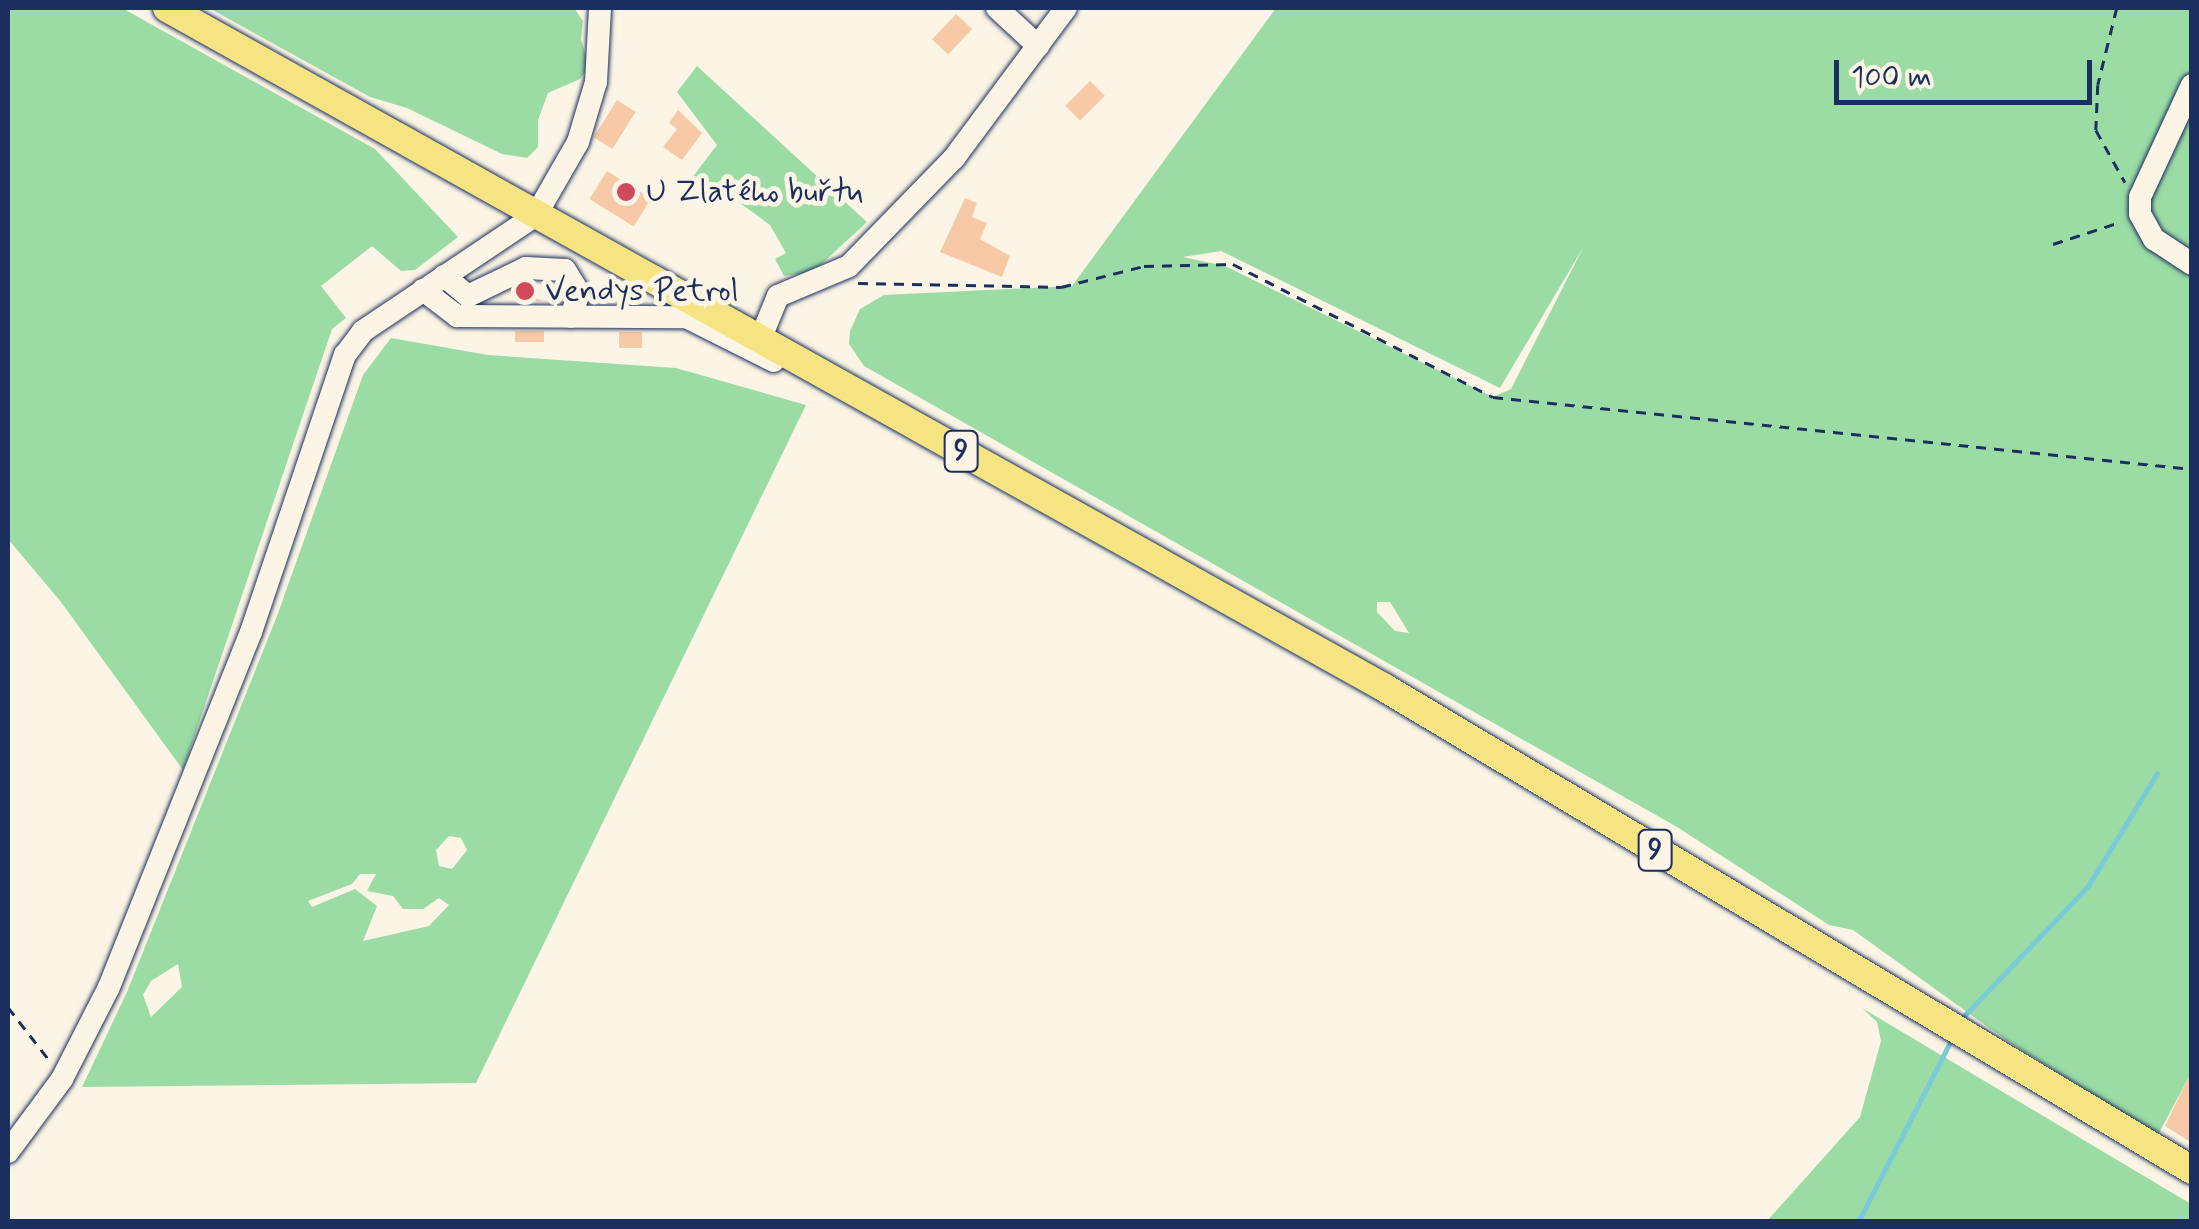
<!DOCTYPE html>
<html>
<head>
<meta charset="utf-8">
<style>
	body { margin:0 }
	#map { position:relative; width:2199px; height:1229px; overflow:hidden; background:#fcf5e5; font-family:Mynerve,sans-serif }
	div>[style] { position:absolute }
	[style*='--x'] { left:calc(var(--x)*1px); top:calc(var(--y)*1px); width:calc(var(--w)*1px); rotate:calc(var(--a)*1deg) }
	.green>* { inset:0; background:#9bdca5 }
	.stream>* { height:5px; margin:-2.5px; padding:0 2.5px; transform-origin:2.5px; border-radius:2.5px; background:#7bcad8 }
	.building>* { inset:0; background:#f7c9a6; transform-origin:0 0 }
	.path>* { height:2.5px; margin-top:-1.25px; transform-origin:0; background:repeating-linear-gradient(90deg,#1b2f5e 0 10px,transparent 0 18px) }
	.roads { filter:drop-shadow(0 0 2px #1b2f5e) drop-shadow(0 0 2px #1b2f5e) }
	.minor>* { height:22px; margin:-11px; padding:0 11px; transform-origin:11px; border-radius:11px; background:#fcf5e5 }
	.major>* { height:28px; margin:-14px; padding:0 14px; transform-origin:14px; border-radius:14px; background:#f6e381 }
	.dots>* { width:28px; height:28px; translate:-50% -50%; box-sizing:border-box; border:5px solid #fcf5e5; border-radius:50% }
	span { translate:-50% -50%; white-space:nowrap; text-align:center; line-height:1.15; -webkit-text-stroke:10px #fcf5e5; paint-order:stroke }
	.shield-label span { padding:2px 8px; background:#fcf5e5; border:2px solid; border-radius:8px; -webkit-text-stroke-width:0 }
	.shield-label { font-size:30px; color:#1b2f5e; font-weight:700 }
	.poi-label { font-size:32px; color:#1b2f5e }
	.left { translate:0 -50%; text-align:left }
	.frame { position:absolute; inset:0; border:10px solid #1b2f5e; pointer-events:none }
	.scale { position:absolute; left:1834px; top:60px; width:258px; height:45px; box-sizing:border-box; border:5px solid #1b2f5e; border-top:0; padding-left:12px; font-size:30px; line-height:35px; white-space:nowrap; color:#1b2f5e; -webkit-text-stroke:8px #fcf5e5; paint-order:stroke }
</style>
</head>
<body>
<div id="map">
	<div class="green">
		<div style="clip-path:polygon(8px 8px,122px 8px,375px 149px,458px 237px,415px 270px,401px 271px,372px 246px,321px 286px,346px 318px,332px 329px,183px 770px,61px 602px,8px 539px)"></div>
		<div style="clip-path:polygon(209px 8px,574px 8px,583px 21px,581px 39px,589px 67px,580px 79px,548px 93px,538px 120px,538px 147px,527px 158px,502px 154px,407px 108px,370px 97px)"></div>
		<div style="clip-path:polygon(evenodd,1276px 8px,2191px 8px,2192px 1071px,2158px 1135px,2006px 1040px,1853px 930px,1829px 925px,1677px 827px,864px 366px,849px 344px,850px 331px,860px 309px,884px 295px,1072px 286px,1276px 8px,1584px 246px,1511px 389px,1493px 397px,1225px 266px,1183px 257px,1221px 251px,1500px 388px,1584px 246px,1276px 8px,1377px 602px,1390px 602px,1409px 633px,1395px 631px,1377px 612px,1377px 602px)"></div>
		<div style="clip-path:polygon(697px 66px,867px 222px,813px 272px,784px 276px,775px 259px,786px 253px,770px 225px,729px 195px,722px 205px,691px 179px,717px 145px,677px 92px)"></div>
		<div style="clip-path:polygon(evenodd,391px 338px,488px 355px,676px 368px,806px 405px,476px 1083px,82px 1087px,127px 992px,277px 616px,363px 375px,391px 338px,449px 836px,461px 838px,467px 850px,452px 869px,439px 866px,436px 850px,449px 836px,391px 338px,360px 874px,376px 874px,367px 891px,393px 896px,403px 909px,423px 909px,439px 898px,449px 905px,429px 926px,363px 941px,377px 906px,355px 889px,312px 907px,308px 901px,352px 884px,360px 874px,391px 338px,178px 964px,182px 987px,151px 1017px,143px 995px,151px 981px,178px 964px)"></div>
		<div style="clip-path:polygon(1862px 1008px,2191px 1204px,2191px 1221px,1767px 1221px,1860px 1117px,1881px 1041px,1877px 1022px)"></div>
	</div>
	<div class="stream">
		<div style="--x:1961;--y:1019;--w:184;--a:-46.3"></div>
		<div style="--x:2088;--y:886;--w:132;--a:-58.6"></div>
		<div style="--x:1858;--y:1222;--w:207;--a:-62.9"></div>
	</div>
	<div class="building">
		<div style="left:956px;top:14px;width:22px;height:35px;rotate:43deg"></div>
		<div style="left:1090px;top:81px;width:21px;height:35px;rotate:45deg"></div>
		<div style="left:617px;top:100px;width:22px;height:44px;rotate:32deg"></div>
		<div style="clip-path:polygon(678px 110px,702px 133px,682px 160px,663px 147px,677px 129px,669px 123px)"></div>
		<div style="left:607px;top:171px;width:52px;height:33px;rotate:32deg"></div>
		<div style="clip-path:polygon(965px 198px,977px 203px,972px 217px,987px 223px,980px 239px,1010px 256px,1002px 277px,940px 252px)"></div>
		<div style="clip-path:polygon(536px 284px,537px 299px,544px 301px,515px 301px,514px 290px)"></div>
		<div style="left:515px;top:331px;width:29px;height:11px"></div>
		<div style="left:619px;top:332px;width:23px;height:16px"></div>
		<div style="clip-path:polygon(2192px 1070px,2192px 1143px,2165px 1126px)"></div>
	</div>
	<div class="path">
		<div style="--x:2117;--y:8;--w:79;--a:103.9"></div>
		<div style="--x:2098;--y:85;--w:45;--a:92.5"></div>
		<div style="--x:2096;--y:130;--w:60;--a:60.9"></div>
		<div style="--x:2053;--y:244;--w:71;--a:-18.2"></div>
		<div style="--x:858;--y:283;--w:203;--a:1.1"></div>
		<div style="--x:1061;--y:287;--w:86;--a:-14.2"></div>
		<div style="--x:1144;--y:266;--w:89;--a:-1.3"></div>
		<div style="--x:1233;--y:264;--w:292;--a:27.1"></div>
		<div style="--x:1493;--y:397;--w:703;--a:5.88"></div>
		<div style="--x:8;--y:1007;--w:68;--a:52.1"></div>
	</div>
	<div class="roads">
		<div class="minor">
			<div style="--x:997;--y:8;--w:56;--a:42.8"></div>
			<div style="--x:2192;--y:85;--w:123;--a:114.9"></div>
			<div style="--x:2140;--y:197;--w:17;--a:90"></div>
			<div style="--x:2140;--y:214;--w:29;--a:61"></div>
			<div style="--x:2154;--y:239;--w:45;--a:33.3"></div>
			<div style="--x:444;--y:276;--w:31;--a:40"></div>
			<div style="--x:468;--y:296;--w:64;--a:-25.8"></div>
			<div style="--x:526;--y:268;--w:39;--a:3"></div>
			<div style="--x:565;--y:270;--w:26;--a:58"></div>
			<div style="--x:579;--y:292;--w:26;--a:108"></div>
			<div style="--x:423;--y:290;--w:43;--a:37.4"></div>
			<div style="--x:457;--y:316;--w:229;--a:0.3"></div>
			<div style="--x:686;--y:317;--w:98;--a:26.6"></div>
			<div style="--x:759;--y:342;--w:50;--a:-67.6"></div>
			<div style="--x:778;--y:296;--w:77;--a:-22.9"></div>
			<div style="--x:849;--y:266;--w:151;--a:-45.8"></div>
			<div style="--x:954;--y:158;--w:187;--a:-53.3"></div>
			<div style="--x:8;--y:1152;--w:91;--a:-53.5"></div>
			<div style="--x:62;--y:1079;--w:103;--a:-62.9"></div>
			<div style="--x:109;--y:987;--w:382;--a:-68.2"></div>
			<div style="--x:251;--y:632;--w:293;--a:-71.3"></div>
			<div style="--x:345;--y:355;--w:30;--a:-53"></div>
			<div style="--x:363;--y:331;--w:208;--a:-33.8"></div>
			<div style="--x:536;--y:215;--w:84;--a:-60.1"></div>
			<div style="--x:578;--y:142;--w:63;--a:-73.3"></div>
			<div style="--x:596;--y:82;--w:74;--a:-86.9"></div>
		</div>
		<div class="major">
			<div style="--x:167;--y:8;--w:1395;--a:29.17"></div>
			<div style="--x:1385;--y:688;--w:940;--a:30.85"></div>
		</div>
	</div>
	<div class="dots">
		<div style="left:626px;top:192px;background:#d1495b"></div>
		<div style="left:525px;top:291px;background:#d1495b"></div>
	</div>
	<div class="shield-label">
		<span style="left:961px;top:451px">9</span>
		<span style="left:1655px;top:850px">9</span>
	</div>
	<div class="poi-label">
		<span class="left" style="left:646px;top:192px">U Zlatého buřtu</span>
		<span class="left" style="left:545px;top:291px">Vendys Petrol</span>
	</div>
	<div class="frame"></div>
	<div class="scale">100 m</div>
</div>
</body>
</html>
